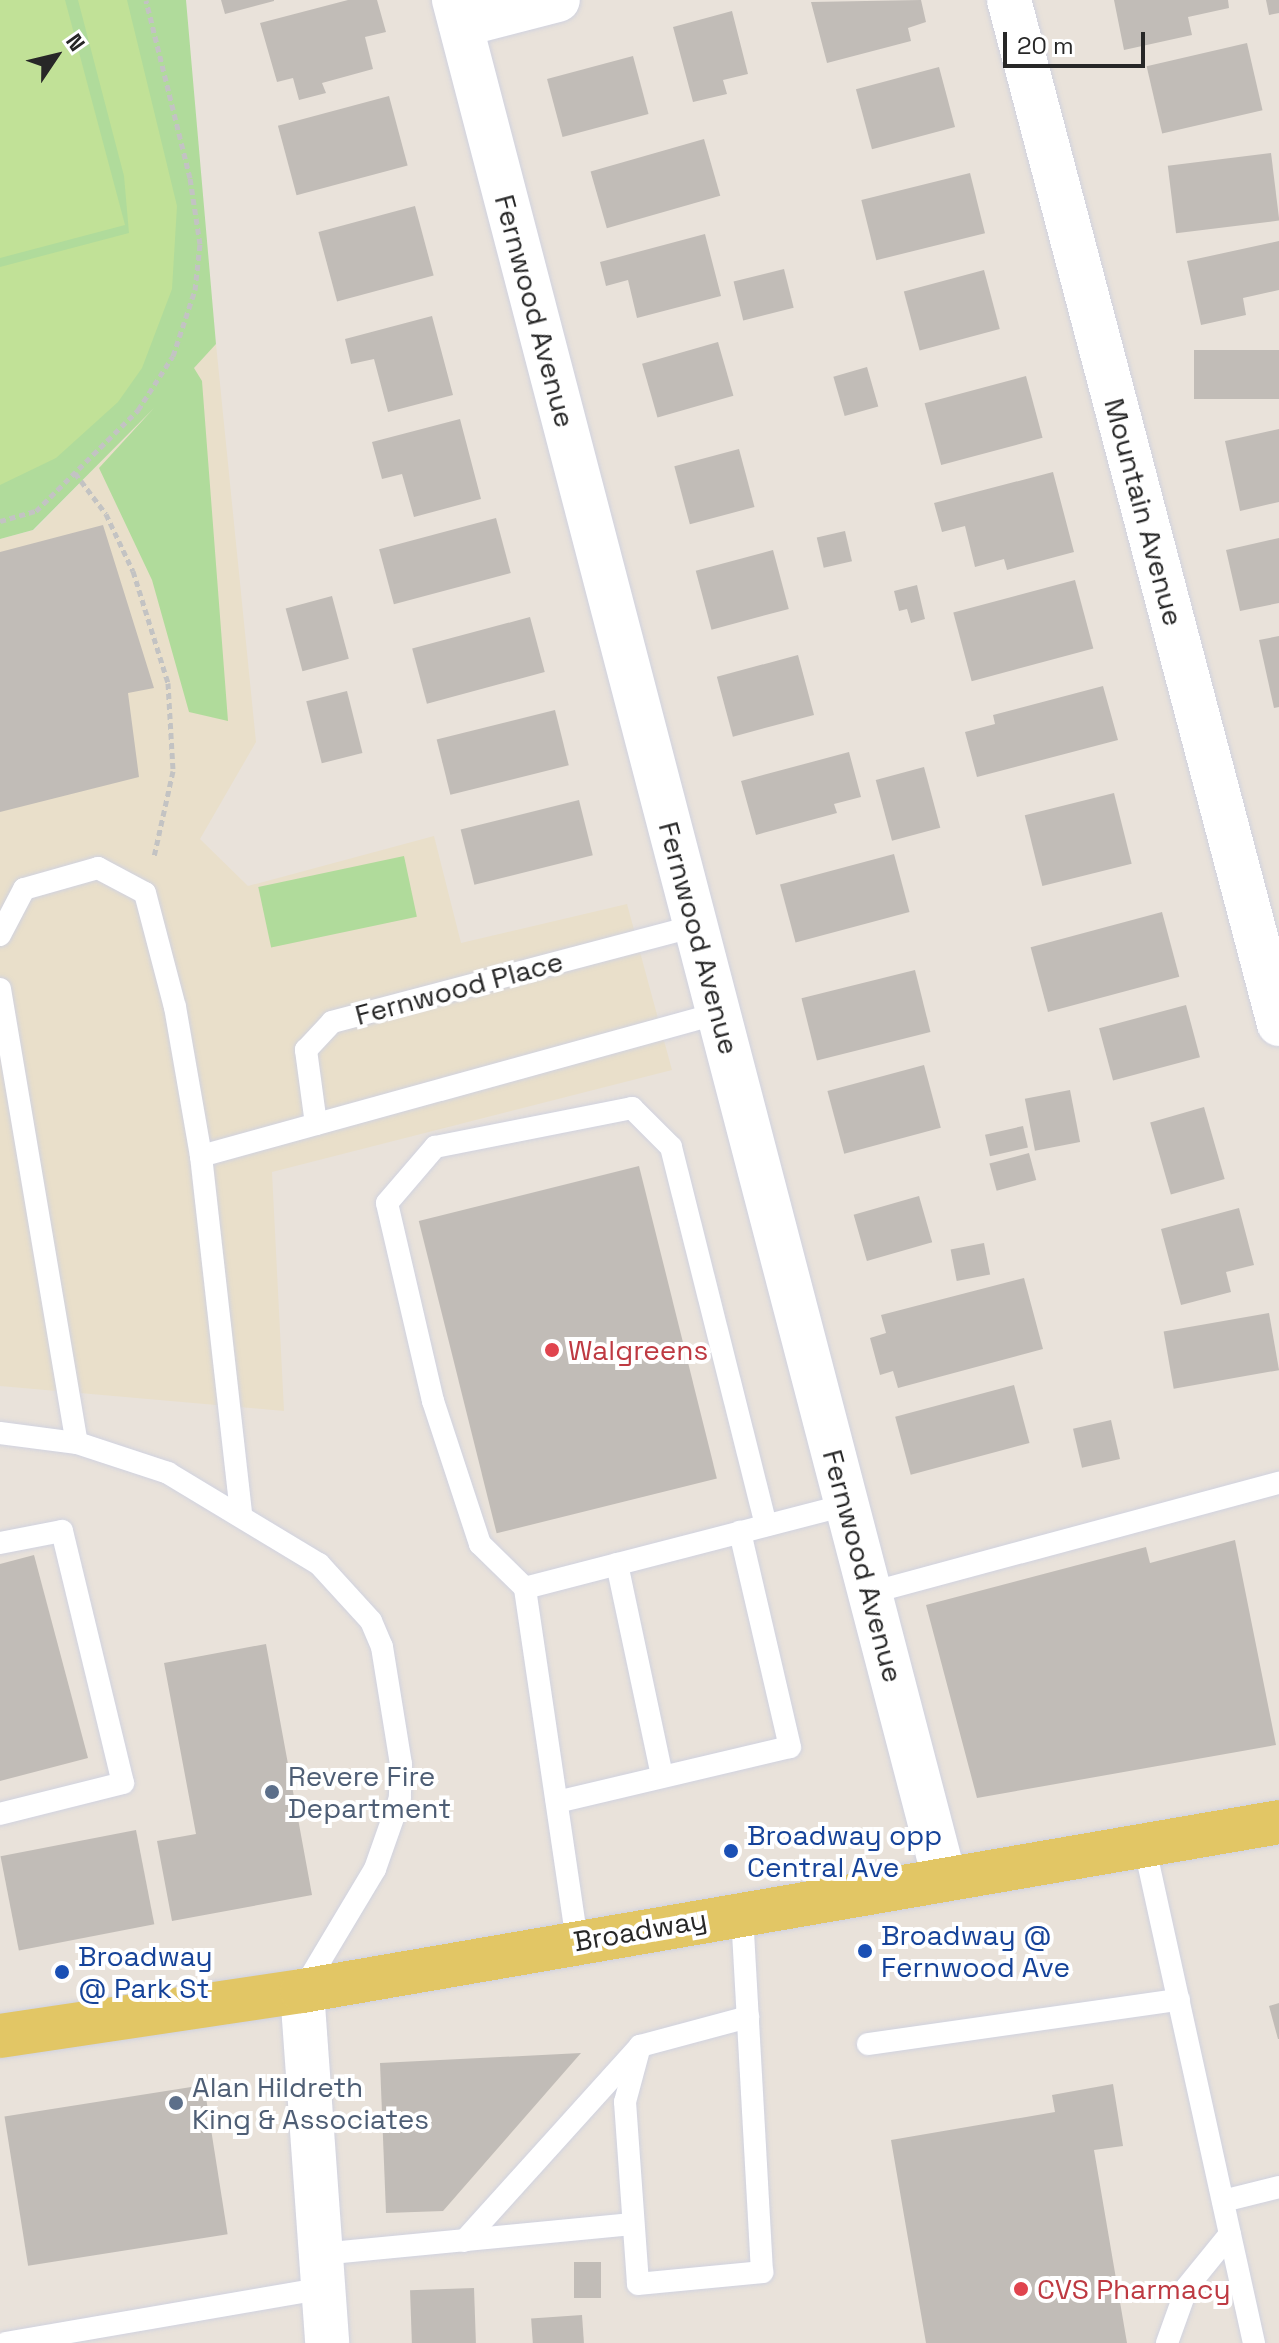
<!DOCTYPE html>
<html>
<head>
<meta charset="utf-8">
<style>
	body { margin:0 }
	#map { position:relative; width:1279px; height:2343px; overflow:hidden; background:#e9e2da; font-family:"Space Grotesk",sans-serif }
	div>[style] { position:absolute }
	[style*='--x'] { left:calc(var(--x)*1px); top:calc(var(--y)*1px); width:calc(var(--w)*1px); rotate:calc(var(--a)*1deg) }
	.education>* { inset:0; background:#e9dfca }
	.green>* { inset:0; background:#b0db9b; transform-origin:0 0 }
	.pitch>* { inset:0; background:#c1e197 }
	.building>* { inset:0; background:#c1bcb7; transform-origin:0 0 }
	.path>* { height:5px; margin-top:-2.5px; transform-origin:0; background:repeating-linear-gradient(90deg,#c3c3c3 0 6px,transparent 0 10px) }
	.roads { filter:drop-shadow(0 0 2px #d0d2df) drop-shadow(0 0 2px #d0d2df) }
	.service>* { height:22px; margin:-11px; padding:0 11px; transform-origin:11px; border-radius:11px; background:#fff }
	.minor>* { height:44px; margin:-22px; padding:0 22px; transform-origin:22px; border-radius:22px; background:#fff }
	.tertiary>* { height:44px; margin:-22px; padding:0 22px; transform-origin:22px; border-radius:22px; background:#fff }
	.primary>* { height:44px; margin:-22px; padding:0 22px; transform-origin:22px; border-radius:22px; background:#e2c665 }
	.dots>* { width:22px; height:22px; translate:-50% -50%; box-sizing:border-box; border:4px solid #fff; border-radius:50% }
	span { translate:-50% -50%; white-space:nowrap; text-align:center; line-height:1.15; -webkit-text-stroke:8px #fff; paint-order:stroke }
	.street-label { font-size:28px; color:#272727 }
	.health-label { font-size:28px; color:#be3a42 }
	.left { translate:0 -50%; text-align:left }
	.service-label { font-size:28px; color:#4e5e75 }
	.transit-label { font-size:28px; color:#164399 }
	.north { position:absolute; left:16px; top:16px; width:80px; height:80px; -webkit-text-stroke:6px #fff; paint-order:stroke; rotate:55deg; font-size:22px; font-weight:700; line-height:32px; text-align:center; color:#272727 }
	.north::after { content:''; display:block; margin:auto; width:28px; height:36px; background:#272727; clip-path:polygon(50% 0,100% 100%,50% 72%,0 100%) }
	.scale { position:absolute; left:1003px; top:32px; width:142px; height:36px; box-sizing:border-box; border:4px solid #272727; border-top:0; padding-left:10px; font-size:24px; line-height:28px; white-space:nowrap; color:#272727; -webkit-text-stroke:6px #fff; paint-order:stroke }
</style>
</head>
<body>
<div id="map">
	<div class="education">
		<div style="clip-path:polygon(216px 344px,256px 742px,200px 839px,248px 886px,434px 836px,461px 943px,627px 904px,672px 1070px,272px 1172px,284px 1411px,0 1386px,0 539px,34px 530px)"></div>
	</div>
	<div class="green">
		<div style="clip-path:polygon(0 0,186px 0,216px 344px,194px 368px,202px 381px,228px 721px,189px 712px,152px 580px,99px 468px,154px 408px,33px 530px,0 539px)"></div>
		<div style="left:404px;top:856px;width:62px;height:149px;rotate:78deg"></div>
	</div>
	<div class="pitch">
		<div style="clip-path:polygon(0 0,65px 0,125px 225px,0 258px)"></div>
		<div style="clip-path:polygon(78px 0,127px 0,177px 206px,172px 289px,142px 368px,118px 402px,56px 458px,0 485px,0 267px,129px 233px,124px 176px)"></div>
	</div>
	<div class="building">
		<div style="clip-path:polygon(221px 0,274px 0,274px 1px,225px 14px)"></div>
		<div style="clip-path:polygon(348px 0,377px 0,386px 32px,365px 37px,373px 69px,322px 83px,326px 93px,299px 100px,293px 78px,277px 82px,260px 23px)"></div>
		<div style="clip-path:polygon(921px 0,926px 22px,908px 28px,911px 41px,827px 63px,811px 2px)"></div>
		<div style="clip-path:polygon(1114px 0,1228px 0,1229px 8px,1188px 17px,1192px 35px,1124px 50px)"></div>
		<div style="clip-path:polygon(1266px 0,1279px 0,1279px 13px,1269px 15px)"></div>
		<div style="clip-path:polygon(732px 11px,748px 74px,723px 80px,727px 94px,693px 102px,673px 27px)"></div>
		<div style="left:1247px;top:43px;width:69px;height:103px;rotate:77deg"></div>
		<div style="left:633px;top:56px;width:60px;height:89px;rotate:75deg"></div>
		<div style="left:939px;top:67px;width:62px;height:86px;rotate:75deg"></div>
		<div style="left:389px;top:96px;width:72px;height:115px;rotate:75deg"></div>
		<div style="left:704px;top:139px;width:59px;height:118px;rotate:74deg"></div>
		<div style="left:1271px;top:153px;width:68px;height:104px;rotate:83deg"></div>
		<div style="left:970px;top:173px;width:62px;height:112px;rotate:76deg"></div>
		<div style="left:415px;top:206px;width:72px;height:100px;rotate:75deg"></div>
		<div style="clip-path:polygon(705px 234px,721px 296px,637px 318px,628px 280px,606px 286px,600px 262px)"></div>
		<div style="clip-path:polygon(1279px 241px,1279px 290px,1243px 298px,1246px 315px,1201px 325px,1187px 261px)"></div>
		<div style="left:784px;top:269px;width:40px;height:52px;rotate:76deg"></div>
		<div style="left:984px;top:270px;width:61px;height:83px;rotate:75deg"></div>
		<div style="clip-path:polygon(432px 316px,453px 395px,388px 412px,374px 359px,351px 364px,345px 339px)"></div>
		<div style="left:718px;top:342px;width:56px;height:79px;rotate:74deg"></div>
		<div style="left:1279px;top:350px;width:49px;height:85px;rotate:90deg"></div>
		<div style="left:867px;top:367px;width:41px;height:35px;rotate:74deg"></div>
		<div style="left:1026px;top:376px;width:64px;height:105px;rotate:75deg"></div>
		<div style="clip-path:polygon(460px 419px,481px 499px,414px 517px,402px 474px,382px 479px,372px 442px)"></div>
		<div style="clip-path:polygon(1279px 429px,1279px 502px,1240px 511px,1225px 441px)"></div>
		<div style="left:739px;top:449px;width:60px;height:67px;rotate:75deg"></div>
		<div style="clip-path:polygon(1053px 472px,1074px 552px,1007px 570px,1004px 559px,975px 567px,965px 526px,942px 532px,934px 503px)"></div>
		<div style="left:496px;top:518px;width:57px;height:121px;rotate:75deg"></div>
		<div style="clip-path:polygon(103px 525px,154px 688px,128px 693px,139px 777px,0 812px,0 552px)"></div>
		<div style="left:845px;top:531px;width:31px;height:29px;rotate:77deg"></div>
		<div style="clip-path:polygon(1279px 538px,1279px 603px,1240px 611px,1226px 550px)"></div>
		<div style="left:773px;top:550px;width:61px;height:80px;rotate:75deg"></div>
		<div style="left:1075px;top:580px;width:71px;height:126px;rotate:75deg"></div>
		<div style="clip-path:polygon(917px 585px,925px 619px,911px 623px,907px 609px,899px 611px,894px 591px)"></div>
		<div style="left:332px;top:596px;width:65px;height:48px;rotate:75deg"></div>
		<div style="left:530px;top:617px;width:57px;height:122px;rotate:75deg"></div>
		<div style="clip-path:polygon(1279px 636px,1279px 707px,1274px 708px,1259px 640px)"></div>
		<div style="left:798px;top:655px;width:62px;height:84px;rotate:75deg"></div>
		<div style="clip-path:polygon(1103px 686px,1118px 740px,977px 777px,965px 732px,995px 724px,993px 715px)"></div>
		<div style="left:347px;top:691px;width:64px;height:42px;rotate:76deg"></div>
		<div style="left:555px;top:710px;width:57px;height:122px;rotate:76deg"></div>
		<div style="clip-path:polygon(849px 752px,861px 797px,834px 804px,837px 813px,756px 835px,741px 781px)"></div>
		<div style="left:924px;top:767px;width:63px;height:50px;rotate:75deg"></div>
		<div style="left:1114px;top:793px;width:73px;height:92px;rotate:76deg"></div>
		<div style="left:579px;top:800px;width:57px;height:122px;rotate:76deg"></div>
		<div style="left:894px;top:854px;width:60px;height:118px;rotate:75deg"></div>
		<div style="left:1162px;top:912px;width:67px;height:136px;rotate:75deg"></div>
		<div style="left:915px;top:970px;width:64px;height:117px;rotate:76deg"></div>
		<div style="left:1186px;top:1005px;width:54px;height:90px;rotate:75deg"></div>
		<div style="left:924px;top:1065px;width:65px;height:100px;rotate:75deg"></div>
		<div style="left:1070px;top:1090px;width:53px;height:46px;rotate:79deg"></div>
		<div style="left:1204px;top:1107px;width:75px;height:56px;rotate:74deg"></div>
		<div style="left:1023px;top:1126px;width:22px;height:39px;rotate:77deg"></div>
		<div style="left:1029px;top:1153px;width:28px;height:41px;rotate:75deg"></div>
		<div style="left:639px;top:1166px;width:322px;height:227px;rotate:76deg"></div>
		<div style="left:919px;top:1196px;width:48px;height:68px;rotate:74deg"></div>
		<div style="clip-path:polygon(1239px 1208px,1254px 1265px,1226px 1272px,1231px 1292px,1181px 1305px,1161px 1229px)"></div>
		<div style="left:984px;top:1243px;width:32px;height:34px;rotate:79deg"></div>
		<div style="clip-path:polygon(1024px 1278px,1043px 1349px,898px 1388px,893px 1371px,880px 1375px,870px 1338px,886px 1333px,881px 1315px)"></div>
		<div style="left:1269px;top:1313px;width:58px;height:107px;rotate:80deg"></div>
		<div style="left:1014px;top:1385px;width:60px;height:123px;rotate:75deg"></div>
		<div style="left:1111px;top:1420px;width:40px;height:39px;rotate:77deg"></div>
		<div style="clip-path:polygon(1235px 1540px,1276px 1745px,977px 1798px,926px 1605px,1146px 1547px,1150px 1563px)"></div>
		<div style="clip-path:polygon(34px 1555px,88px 1758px,0 1781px,0 1564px)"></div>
		<div style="clip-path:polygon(266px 1644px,312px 1895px,172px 1921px,157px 1841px,196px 1834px,164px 1663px)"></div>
		<div style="left:136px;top:1830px;width:96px;height:138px;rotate:79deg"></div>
		<div style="clip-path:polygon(1279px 2003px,1279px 2039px,1278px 2039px,1269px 2006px)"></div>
		<div style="clip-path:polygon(581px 2053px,443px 2211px,386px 2213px,380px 2063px)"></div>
		<div style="clip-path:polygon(1113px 2084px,1123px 2146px,1094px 2150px,1127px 2343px,926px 2343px,891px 2140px,1055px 2112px,1052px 2095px)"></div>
		<div style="left:204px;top:2085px;width:151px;height:202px;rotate:81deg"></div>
		<div style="left:574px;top:2262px;width:27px;height:36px"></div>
		<div style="left:474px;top:2288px;width:55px;height:64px;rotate:88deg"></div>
		<div style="left:582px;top:2315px;width:28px;height:51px;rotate:86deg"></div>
	</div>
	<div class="path">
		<div style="--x:75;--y:473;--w:51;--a:52.9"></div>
		<div style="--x:106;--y:514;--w:63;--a:64.7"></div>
		<div style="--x:133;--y:571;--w:117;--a:72.6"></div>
		<div style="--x:168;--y:683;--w:88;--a:86.7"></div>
		<div style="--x:173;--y:771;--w:88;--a:102.5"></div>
		<div style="--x:0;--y:521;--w:37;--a:-16"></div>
		<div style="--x:36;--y:511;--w:144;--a:-44.7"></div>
		<div style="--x:138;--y:410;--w:64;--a:-57.1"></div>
		<div style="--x:173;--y:356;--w:70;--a:-71.6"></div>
		<div style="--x:195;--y:290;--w:46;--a:-83.8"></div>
		<div style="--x:200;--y:244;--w:67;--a:-98.6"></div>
		<div style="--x:190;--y:178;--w:183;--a:-103.9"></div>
	</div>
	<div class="roads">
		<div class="service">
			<div style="--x:0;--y:935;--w:52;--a:-62.4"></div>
			<div style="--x:24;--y:889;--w:77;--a:-15.8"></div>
			<div style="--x:98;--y:868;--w:53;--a:28"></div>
			<div style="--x:145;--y:893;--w:118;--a:75.3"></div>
			<div style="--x:175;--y:1007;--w:151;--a:80.1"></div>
			<div style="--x:201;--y:1156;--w:361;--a:83.6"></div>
			<div style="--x:0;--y:989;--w:460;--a:80.4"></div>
			<div style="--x:316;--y:1124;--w:75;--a:-97.7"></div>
			<div style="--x:306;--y:1050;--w:38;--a:-47"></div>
			<div style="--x:332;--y:1022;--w:376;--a:-14.8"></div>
			<div style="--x:201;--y:1156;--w:537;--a:-15.43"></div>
			<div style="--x:0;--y:1433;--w:78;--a:7.4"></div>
			<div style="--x:77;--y:1443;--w:96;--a:18.2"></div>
			<div style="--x:168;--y:1473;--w:176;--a:31.1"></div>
			<div style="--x:319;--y:1564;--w:77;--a:47.6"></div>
			<div style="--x:371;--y:1621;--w:28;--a:67"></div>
			<div style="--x:382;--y:1647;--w:119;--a:80.8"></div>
			<div style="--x:401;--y:1764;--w:34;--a:92"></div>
			<div style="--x:400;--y:1798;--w:75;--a:109.4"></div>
			<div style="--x:375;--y:1869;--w:142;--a:120.9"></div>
			<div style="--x:0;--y:1543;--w:63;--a:-11"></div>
			<div style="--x:62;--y:1531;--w:259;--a:76.4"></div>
			<div style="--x:123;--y:1783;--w:127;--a:165.9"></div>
			<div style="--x:617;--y:1564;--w:216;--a:78"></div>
			<div style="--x:525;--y:1588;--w:333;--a:-14.5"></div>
			<div style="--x:870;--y:1593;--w:424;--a:-15.1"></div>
			<div style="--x:557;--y:1802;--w:239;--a:-13.3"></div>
			<div style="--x:790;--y:1747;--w:221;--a:-103.1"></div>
			<div style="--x:1144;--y:1844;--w:511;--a:77.57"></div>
			<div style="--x:577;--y:1941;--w:357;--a:-98.4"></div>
			<div style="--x:525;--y:1588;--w:63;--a:-135.6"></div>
			<div style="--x:480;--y:1544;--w:151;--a:-108.2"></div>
			<div style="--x:433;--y:1401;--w:203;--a:-103.1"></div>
			<div style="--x:387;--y:1203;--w:74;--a:-49.4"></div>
			<div style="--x:435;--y:1147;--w:201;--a:-11.2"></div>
			<div style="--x:632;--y:1108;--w:55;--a:45"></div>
			<div style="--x:671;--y:1147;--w:390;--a:75.9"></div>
			<div style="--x:868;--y:2044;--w:314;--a:-8.1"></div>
			<div style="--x:640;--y:2046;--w:58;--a:105"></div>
			<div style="--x:625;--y:2102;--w:182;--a:85.9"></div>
			<div style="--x:638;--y:2284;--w:125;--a:-5.5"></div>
			<div style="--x:762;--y:2272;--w:362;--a:-93.2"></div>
			<div style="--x:1223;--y:2201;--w:58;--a:-14"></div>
			<div style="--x:464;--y:2241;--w:263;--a:-47.9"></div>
			<div style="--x:640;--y:2046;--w:112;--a:-15"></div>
			<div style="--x:321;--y:2254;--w:312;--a:-5.5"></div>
			<div style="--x:6;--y:2343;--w:322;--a:-9.8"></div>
			<div style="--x:1167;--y:2343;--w:59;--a:-70.3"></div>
			<div style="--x:1187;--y:2287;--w:68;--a:-50.9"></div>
		</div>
		<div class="minor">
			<div style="--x:454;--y:0;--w:1940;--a:75.37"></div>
			<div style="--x:461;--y:25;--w:100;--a:-14.5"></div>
			<div style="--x:302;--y:1991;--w:353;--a:85.9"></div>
		</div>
		<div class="tertiary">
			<div style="--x:1009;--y:0;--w:1059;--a:75.23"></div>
		</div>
		<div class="primary">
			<div style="--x:0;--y:2036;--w:305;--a:-8.5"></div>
			<div style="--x:302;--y:1991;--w:992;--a:-9.81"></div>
		</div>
	</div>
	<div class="dots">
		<div style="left:552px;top:1350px;background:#e0444e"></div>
		<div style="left:272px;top:1792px;background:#5c6f8a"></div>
		<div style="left:731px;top:1851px;background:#1a4fb4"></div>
		<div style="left:865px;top:1951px;background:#1a4fb4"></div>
		<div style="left:62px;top:1972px;background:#1a4fb4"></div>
		<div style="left:176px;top:2103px;background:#5c6f8a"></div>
		<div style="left:1021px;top:2289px;background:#e0444e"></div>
	</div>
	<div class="street-label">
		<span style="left:535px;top:311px;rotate:75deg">Fernwood Avenue</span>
		<span style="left:1144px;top:512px;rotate:75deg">Mountain Avenue</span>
		<span style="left:699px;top:938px;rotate:75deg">Fernwood Avenue</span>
		<span style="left:459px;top:988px;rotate:-15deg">Fernwood Place</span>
		<span style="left:863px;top:1566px;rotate:75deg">Fernwood Avenue</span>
		<span style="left:640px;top:1930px;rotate:-10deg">Broadway</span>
	</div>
	<div class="health-label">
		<span class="left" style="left:568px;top:1350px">Walgreens</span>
		<span class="left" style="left:1037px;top:2289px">CVS Pharmacy</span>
	</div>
	<div class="service-label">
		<span class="left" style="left:288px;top:1792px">Revere Fire<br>Department</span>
		<span class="left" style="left:192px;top:2103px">Alan Hildreth<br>King &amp; Associates</span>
	</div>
	<div class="transit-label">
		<span class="left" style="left:747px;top:1851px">Broadway opp<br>Central Ave</span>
		<span class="left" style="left:881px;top:1951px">Broadway @<br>Fernwood Ave</span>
		<span class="left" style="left:78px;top:1972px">Broadway<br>@ Park St</span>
	</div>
	<div class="north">N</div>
	<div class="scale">20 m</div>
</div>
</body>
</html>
